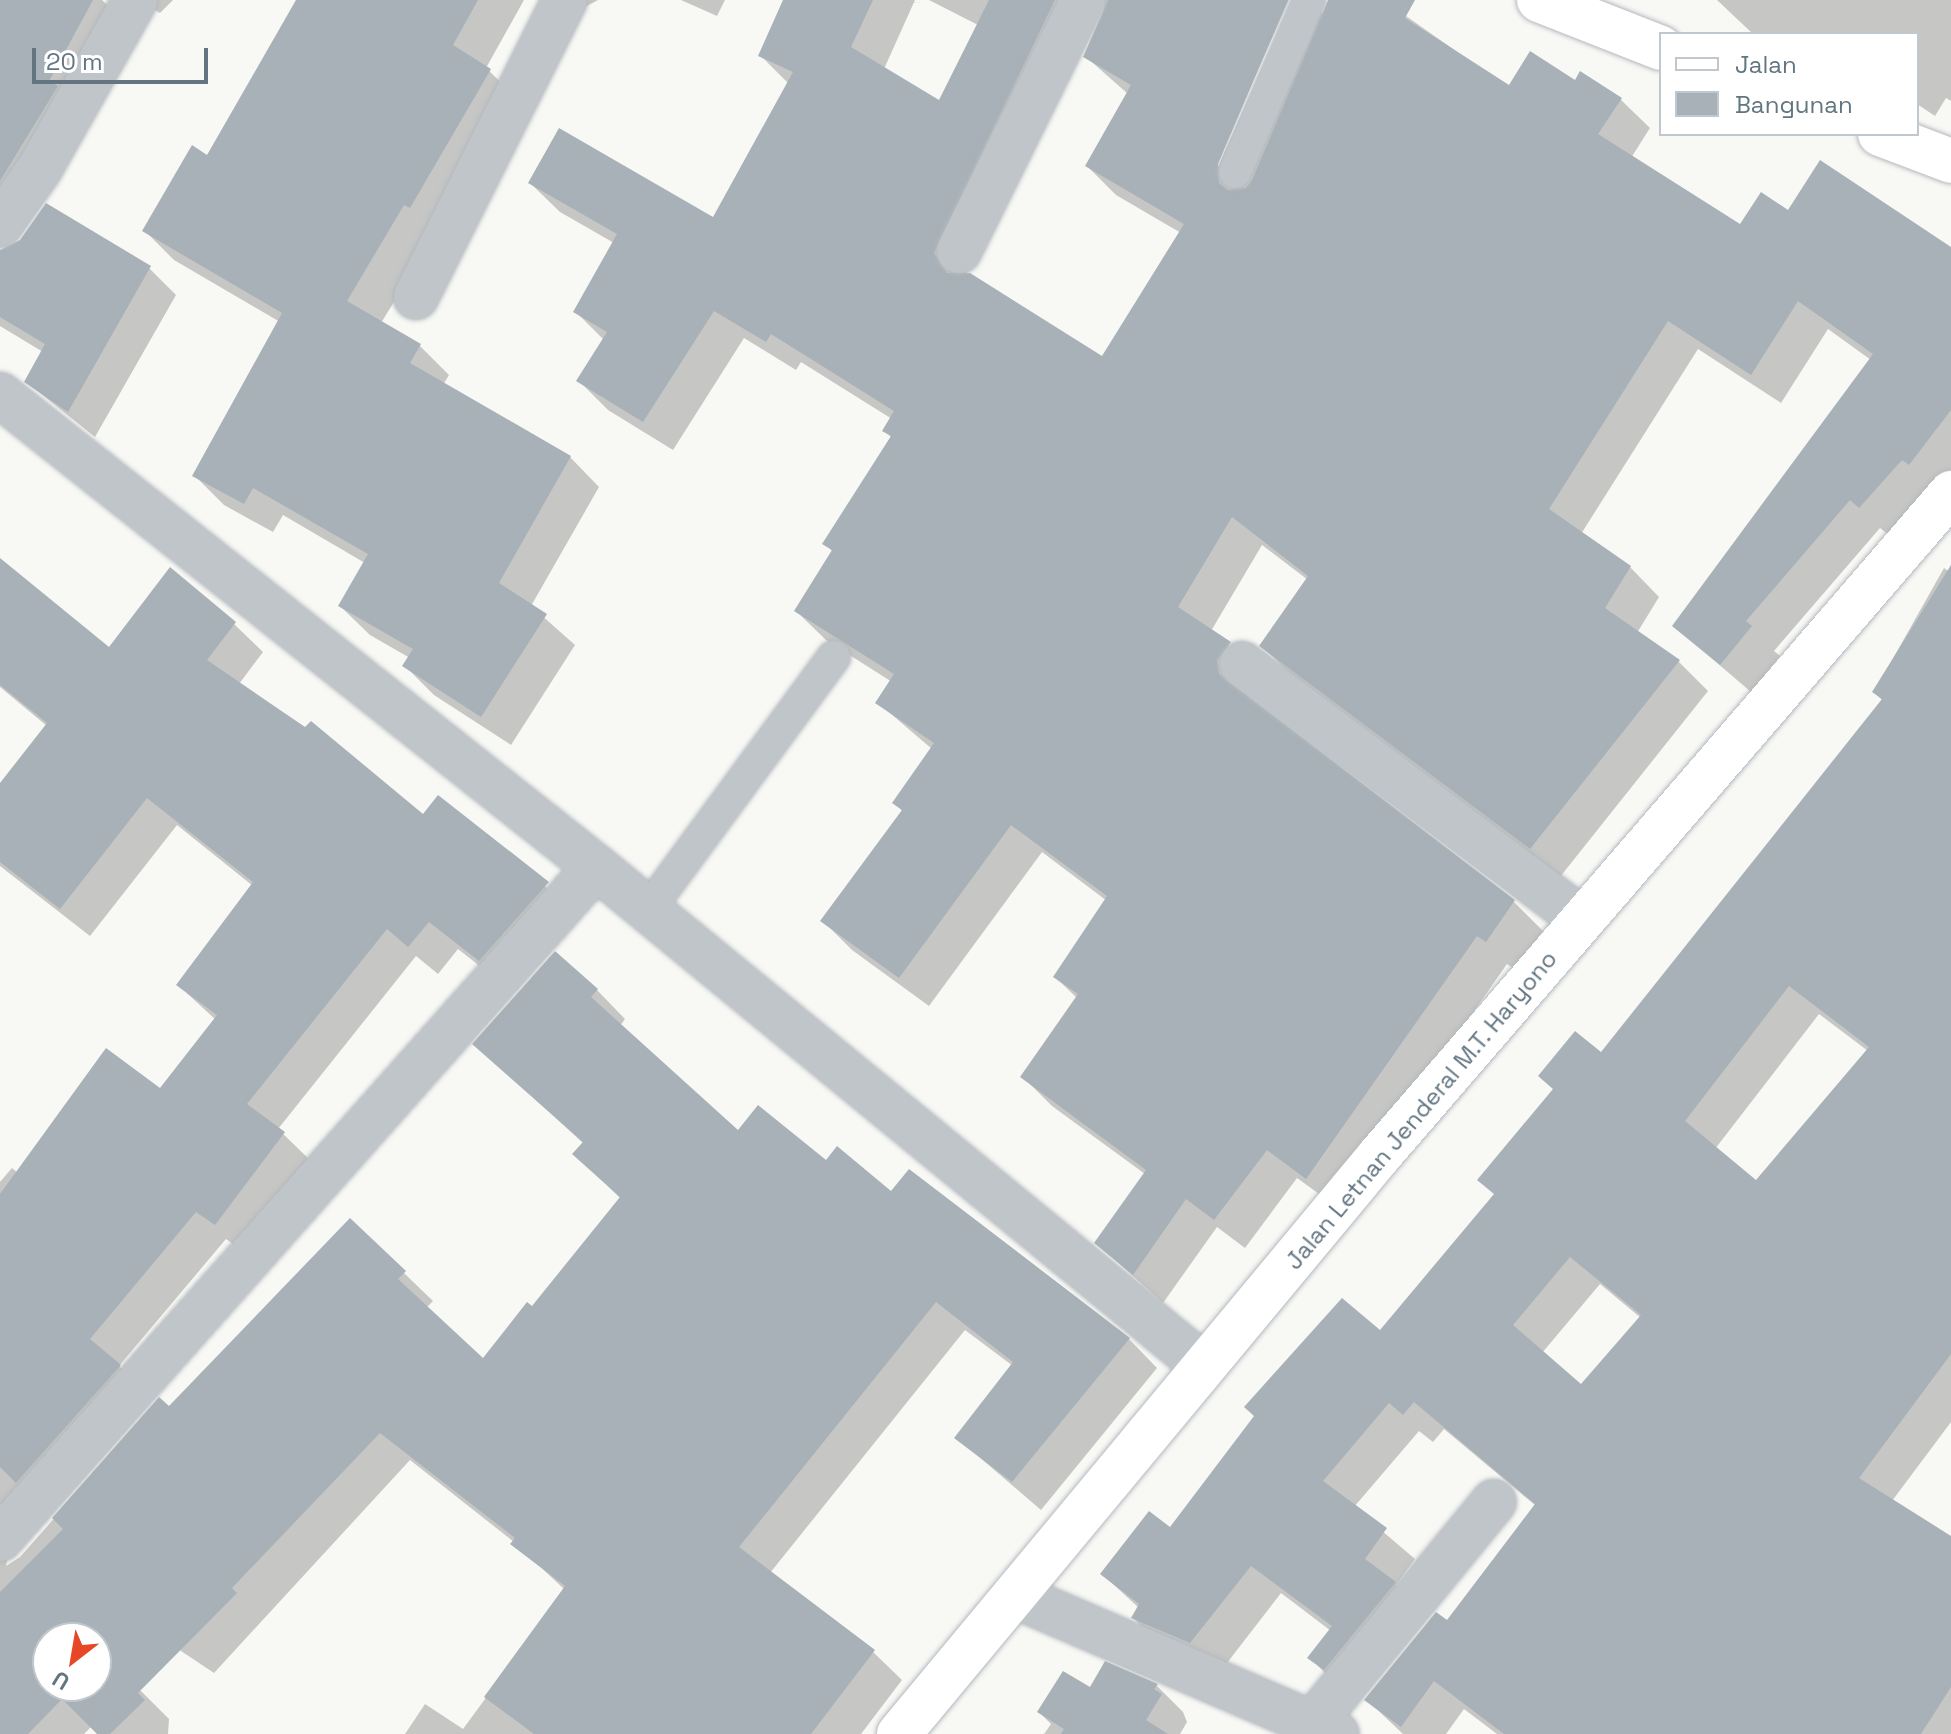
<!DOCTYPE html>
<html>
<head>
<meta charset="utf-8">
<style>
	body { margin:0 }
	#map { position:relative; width:1951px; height:1734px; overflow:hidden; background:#f8f8f5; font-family:"Space Grotesk",sans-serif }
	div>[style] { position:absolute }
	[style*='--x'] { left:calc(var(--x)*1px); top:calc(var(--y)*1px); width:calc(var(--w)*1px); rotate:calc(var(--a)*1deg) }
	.shadow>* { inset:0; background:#0003 }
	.building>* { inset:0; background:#a7b1b7 }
	.roads { filter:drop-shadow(0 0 2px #b3b9be) drop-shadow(0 0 2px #b3b9be) }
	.lane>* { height:32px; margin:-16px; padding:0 16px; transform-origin:16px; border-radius:16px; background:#c0c5c9 }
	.street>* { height:44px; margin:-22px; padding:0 22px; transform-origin:22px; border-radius:22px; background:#c0c5c9 }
	.secondary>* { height:44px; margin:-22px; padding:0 22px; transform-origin:22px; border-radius:22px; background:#fff }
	span { translate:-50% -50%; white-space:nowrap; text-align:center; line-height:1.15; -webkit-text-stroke:8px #fff; paint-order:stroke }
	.street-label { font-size:24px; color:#627581 }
	.legend { position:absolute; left:1659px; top:32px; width:260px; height:104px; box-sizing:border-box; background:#fff; border:2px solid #c0c8cd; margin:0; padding:10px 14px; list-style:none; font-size:24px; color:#627581 }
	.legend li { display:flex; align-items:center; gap:16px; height:40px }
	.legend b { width:40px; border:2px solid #c0c8cd }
	.north { position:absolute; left:32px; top:1622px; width:80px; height:80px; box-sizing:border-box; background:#fff; border:2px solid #c0c8cd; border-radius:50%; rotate:211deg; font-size:22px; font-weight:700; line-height:32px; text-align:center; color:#627581 }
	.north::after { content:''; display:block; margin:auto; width:28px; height:36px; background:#e74726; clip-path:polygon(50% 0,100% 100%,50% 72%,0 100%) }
	.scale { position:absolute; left:32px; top:48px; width:176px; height:36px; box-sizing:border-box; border:4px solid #627581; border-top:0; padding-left:10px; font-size:24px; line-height:28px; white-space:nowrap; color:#627581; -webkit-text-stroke:6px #fff; paint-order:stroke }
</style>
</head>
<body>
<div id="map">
	<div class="shadow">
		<div style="clip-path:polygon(0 0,102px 0,127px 25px,0 240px)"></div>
		<div style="clip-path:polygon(137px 0,173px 0,160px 13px)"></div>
		<div style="clip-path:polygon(299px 0,524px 0,486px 68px,519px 100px,381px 323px,420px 346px,449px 375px,443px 385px,570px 457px,599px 487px,531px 606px,575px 645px,511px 745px,434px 695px,405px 666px,410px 658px,370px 635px,340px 606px,365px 563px,283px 515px,273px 532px,224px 505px,194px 475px,280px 322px,174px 260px,144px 230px,208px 157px)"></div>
		<div style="clip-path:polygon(572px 0,598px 0,585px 7px)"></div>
		<div style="clip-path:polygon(681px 0,725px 0,717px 16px)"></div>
		<div style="clip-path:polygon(evenodd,785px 0,915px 0,884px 69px,940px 103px,980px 26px,929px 0,1289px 0,1212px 173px,1215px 174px,1293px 0,1310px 0,1323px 14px,1340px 0,1383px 0,1509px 88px,1575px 82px,1620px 99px,1650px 128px,1631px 158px,1741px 227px,1788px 213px,1951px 251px,1951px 478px,1890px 536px,1880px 528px,1774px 651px,1780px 656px,1751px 692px,1674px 626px,1871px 360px,1828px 329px,1781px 403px,1698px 349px,1581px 534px,1630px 567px,1659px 597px,1637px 633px,1679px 662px,1708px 691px,1560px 877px,1291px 675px,1262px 646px,1308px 580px,1262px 545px,1211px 631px,1259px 673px,1246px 690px,1247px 698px,1514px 902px,1543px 931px,1516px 970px,1507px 964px,1337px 1207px,1297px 1178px,1245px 1248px,1217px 1227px,1163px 1303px,1096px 1243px,1145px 1174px,1052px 1106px,1022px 1076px,1077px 998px,1055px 977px,1107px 901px,1042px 852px,929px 1006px,852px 950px,823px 921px,903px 812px,895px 803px,932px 749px,877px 702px,892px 682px,826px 640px,796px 611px,833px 552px,825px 544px,892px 438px,885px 431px,892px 419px,801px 362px,796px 370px,744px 338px,673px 450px,608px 410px,578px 380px,604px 340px,576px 312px,614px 243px,560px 212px,530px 183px,713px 219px,789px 84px,760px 55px,785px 0,1106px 7px,1085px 56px,1128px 94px,1087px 166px,1116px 195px,1181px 233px,1103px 359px,966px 275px,1090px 18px,1106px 7px)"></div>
		<div style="clip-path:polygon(1717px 0,1951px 0,1951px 101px,1946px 98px,1935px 116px,1917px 104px,1917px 34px,1753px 34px)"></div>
		<div style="clip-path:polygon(0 252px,149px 268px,176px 295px,95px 437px,26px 382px,43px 352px,0 326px)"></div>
		<div style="clip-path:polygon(evenodd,1944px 568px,1951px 573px,1951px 1422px,1892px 1501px,1951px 1539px,1951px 1734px,1497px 1734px,1464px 1709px,1446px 1734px,1403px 1734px,1367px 1700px,1448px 1622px,1536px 1506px,1444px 1429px,1433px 1442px,1419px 1431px,1354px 1507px,1415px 1559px,1396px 1585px,1424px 1613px,1339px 1687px,1310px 1658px,1331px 1631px,1281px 1593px,1220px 1672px,1162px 1647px,1133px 1618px,1139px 1608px,1102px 1574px,1170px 1530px,1380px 1333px,1496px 1195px,1883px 701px,1874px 692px,1944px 568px,1819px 1014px,1868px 1051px,1757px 1183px,1715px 1149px,1819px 1014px,1944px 568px,1600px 1284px,1641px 1318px,1581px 1387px,1542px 1353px,1600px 1284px)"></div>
		<div style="clip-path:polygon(evenodd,0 594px,109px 650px,234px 624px,263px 652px,239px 684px,424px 816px,439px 798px,576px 912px,509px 989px,458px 949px,438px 974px,416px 956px,278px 1129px,312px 1162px,244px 1252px,226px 1239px,119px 1366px,148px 1395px,9px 1551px,6px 1566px,20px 1557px,159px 1400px,169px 1409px,350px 1221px,433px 1301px,426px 1308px,483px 1361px,532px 1309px,621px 1199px,575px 1154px,584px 1144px,475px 1044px,597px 990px,625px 1019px,620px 1026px,738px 1133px,826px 1162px,892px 1194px,1129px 1339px,1157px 1368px,1041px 1510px,957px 1438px,1013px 1366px,965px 1330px,770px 1573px,873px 1652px,902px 1680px,861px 1734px,405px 1734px,425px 1704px,463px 1729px,565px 1590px,514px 1542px,410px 1460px,214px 1673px,163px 1639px,140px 1690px,169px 1719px,168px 1734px,99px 1734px,92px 1726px,84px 1734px,0 1734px,0 1182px,12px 1168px,18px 1173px,160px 1090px,216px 1020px,178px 985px,253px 886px,177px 825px,90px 936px,0 866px,0 787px,47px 726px,0 687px,0 594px,48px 1638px,96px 1638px,96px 1686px,48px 1686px,48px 1638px)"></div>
		<div style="clip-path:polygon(1105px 1664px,1157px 1686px,1183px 1712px,1187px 1722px,1180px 1734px,1044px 1734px,1051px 1724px,1039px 1712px,1090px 1689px)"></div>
	</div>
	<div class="building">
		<div style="clip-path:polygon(0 0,93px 0,49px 81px,58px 86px,0 181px)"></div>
		<div style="clip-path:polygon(296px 0,478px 0,453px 45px,491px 69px,410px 208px,404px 205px,347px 301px,421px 344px,410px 363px,571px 456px,499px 583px,547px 614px,481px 717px,402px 666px,413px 649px,338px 606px,368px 554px,253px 488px,244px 504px,192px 476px,282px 313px,142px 231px,192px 145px,207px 155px)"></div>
		<div style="clip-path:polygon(783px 0,873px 0,851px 47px,939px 100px,989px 0,1055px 0,934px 253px,947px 273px,970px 273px,1102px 356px,1184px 224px,1085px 166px,1131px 85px,1083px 57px,1108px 0,1288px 0,1218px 164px,1219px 183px,1228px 190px,1246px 188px,1252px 180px,1328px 0,1415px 0,1405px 18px,1509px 85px,1530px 51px,1575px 80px,1580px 71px,1622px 98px,1598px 134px,1740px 224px,1761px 192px,1788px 210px,1820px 160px,1951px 247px,1951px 410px,1909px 465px,1902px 460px,1859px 508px,1850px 500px,1746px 621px,1752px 626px,1720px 665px,1672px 626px,1873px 354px,1798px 301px,1751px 375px,1668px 321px,1549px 509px,1631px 566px,1605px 608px,1680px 660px,1530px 849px,1259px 646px,1308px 576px,1232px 517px,1178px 607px,1231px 642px,1217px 660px,1219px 674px,1515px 900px,1486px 942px,1477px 936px,1306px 1179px,1267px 1150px,1214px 1220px,1186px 1199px,1133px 1275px,1094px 1243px,1146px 1170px,1020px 1077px,1078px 994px,1053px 977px,1107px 896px,1011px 825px,899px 978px,820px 921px,902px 810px,892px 803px,934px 743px,875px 703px,894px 674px,794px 611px,832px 550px,822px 544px,891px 436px,882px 431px,894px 411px,771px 334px,766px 342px,714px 311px,643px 422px,576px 381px,607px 332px,573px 312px,617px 234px,528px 183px,559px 128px,713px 217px,793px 72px,758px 56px)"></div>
		<div style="clip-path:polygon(46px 203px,151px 266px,68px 412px,24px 382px,45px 344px,0 317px,0 250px,20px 240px)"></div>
		<div style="clip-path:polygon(0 558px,109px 647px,170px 567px,236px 622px,207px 660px,305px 727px,311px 721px,423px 814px,438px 795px,549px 882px,479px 961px,429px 922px,408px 947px,387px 929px,247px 1104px,285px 1132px,215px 1225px,196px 1212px,90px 1339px,121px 1365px,16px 1483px,0 1467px,0 1194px,106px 1048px,160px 1088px,217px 1015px,176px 985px,253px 882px,147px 798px,60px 909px,0 862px,0 783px,47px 723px,0 685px)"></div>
		<div style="clip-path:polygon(evenodd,1951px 565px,1951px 1354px,1859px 1478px,1951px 1536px,1951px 1687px,1921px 1734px,1504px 1734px,1434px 1681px,1401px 1727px,1364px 1700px,1436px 1612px,1447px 1620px,1535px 1504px,1414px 1402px,1403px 1415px,1389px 1403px,1323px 1481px,1387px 1528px,1365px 1559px,1396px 1582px,1324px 1670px,1307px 1658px,1332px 1626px,1251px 1566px,1190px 1643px,1131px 1618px,1139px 1604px,1100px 1574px,1149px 1511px,1170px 1527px,1254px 1416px,1244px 1407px,1342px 1298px,1380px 1330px,1494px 1194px,1477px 1180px,1553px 1089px,1538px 1076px,1575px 1031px,1601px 1052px,1882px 699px,1872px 692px,1951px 565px,1789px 986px,1869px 1047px,1756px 1180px,1685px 1121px,1789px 986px,1951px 565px,1570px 1257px,1641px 1315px,1581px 1384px,1513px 1325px,1570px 1257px)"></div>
		<div style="clip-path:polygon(evenodd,555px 951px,598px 989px,591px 997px,738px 1130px,758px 1105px,826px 1160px,837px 1146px,891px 1191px,909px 1169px,1130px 1338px,1012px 1482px,954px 1438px,1013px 1362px,936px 1302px,739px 1547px,875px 1650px,811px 1734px,534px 1734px,484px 1697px,565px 1586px,510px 1544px,515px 1538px,380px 1433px,232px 1588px,237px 1593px,138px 1693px,145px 1700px,110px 1734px,97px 1734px,62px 1699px,28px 1734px,0 1734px,0 1592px,63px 1529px,52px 1518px,159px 1397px,169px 1406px,350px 1218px,406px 1271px,398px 1279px,483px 1358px,527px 1302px,532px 1306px,620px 1197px,572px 1154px,583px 1142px,472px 1044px,555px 951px,48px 1638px,96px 1638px,96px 1686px,48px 1686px,48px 1638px)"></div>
		<div style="clip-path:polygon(1105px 1661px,1158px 1684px,1154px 1689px,1162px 1694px,1146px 1720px,1168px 1734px,1061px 1734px,1064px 1729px,1037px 1712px,1063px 1671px,1090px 1687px)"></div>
	</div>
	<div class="roads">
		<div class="lane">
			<div style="--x:1235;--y:172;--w:187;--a:-66.7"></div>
			<div style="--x:648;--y:910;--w:314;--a:-53.7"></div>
		</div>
		<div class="street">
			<div style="--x:0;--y:225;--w:70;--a:-54.9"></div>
			<div style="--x:40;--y:168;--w:193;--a:-60.5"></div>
			<div style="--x:959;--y:251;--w:280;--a:-63.7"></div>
			<div style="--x:416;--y:297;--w:332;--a:-63.4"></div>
			<div style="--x:0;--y:395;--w:760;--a:38.38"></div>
			<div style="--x:596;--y:867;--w:787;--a:39.38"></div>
			<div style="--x:1242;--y:664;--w:426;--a:36.9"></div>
			<div style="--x:0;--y:1539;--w:898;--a:-48.43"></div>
			<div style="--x:1016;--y:1596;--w:349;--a:23.3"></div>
			<div style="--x:1312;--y:1724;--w:287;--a:-50.7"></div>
		</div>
		<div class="secondary">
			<div style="--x:1539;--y:0;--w:131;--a:21.5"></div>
			<div style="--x:1880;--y:134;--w:76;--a:20.8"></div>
			<div style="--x:899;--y:1734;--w:751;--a:-50.29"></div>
			<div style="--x:1379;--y:1156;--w:876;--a:-49.21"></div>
		</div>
	</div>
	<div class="street-label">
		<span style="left:1421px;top:1110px;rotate:-50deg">Jalan Letnan Jenderal M.T. Haryono</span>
	</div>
	<ul class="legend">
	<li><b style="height:10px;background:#fff"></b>Jalan</li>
	<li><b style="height:22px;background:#a7b1b7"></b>Bangunan</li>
	</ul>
	<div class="north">U</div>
	<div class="scale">20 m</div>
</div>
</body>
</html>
